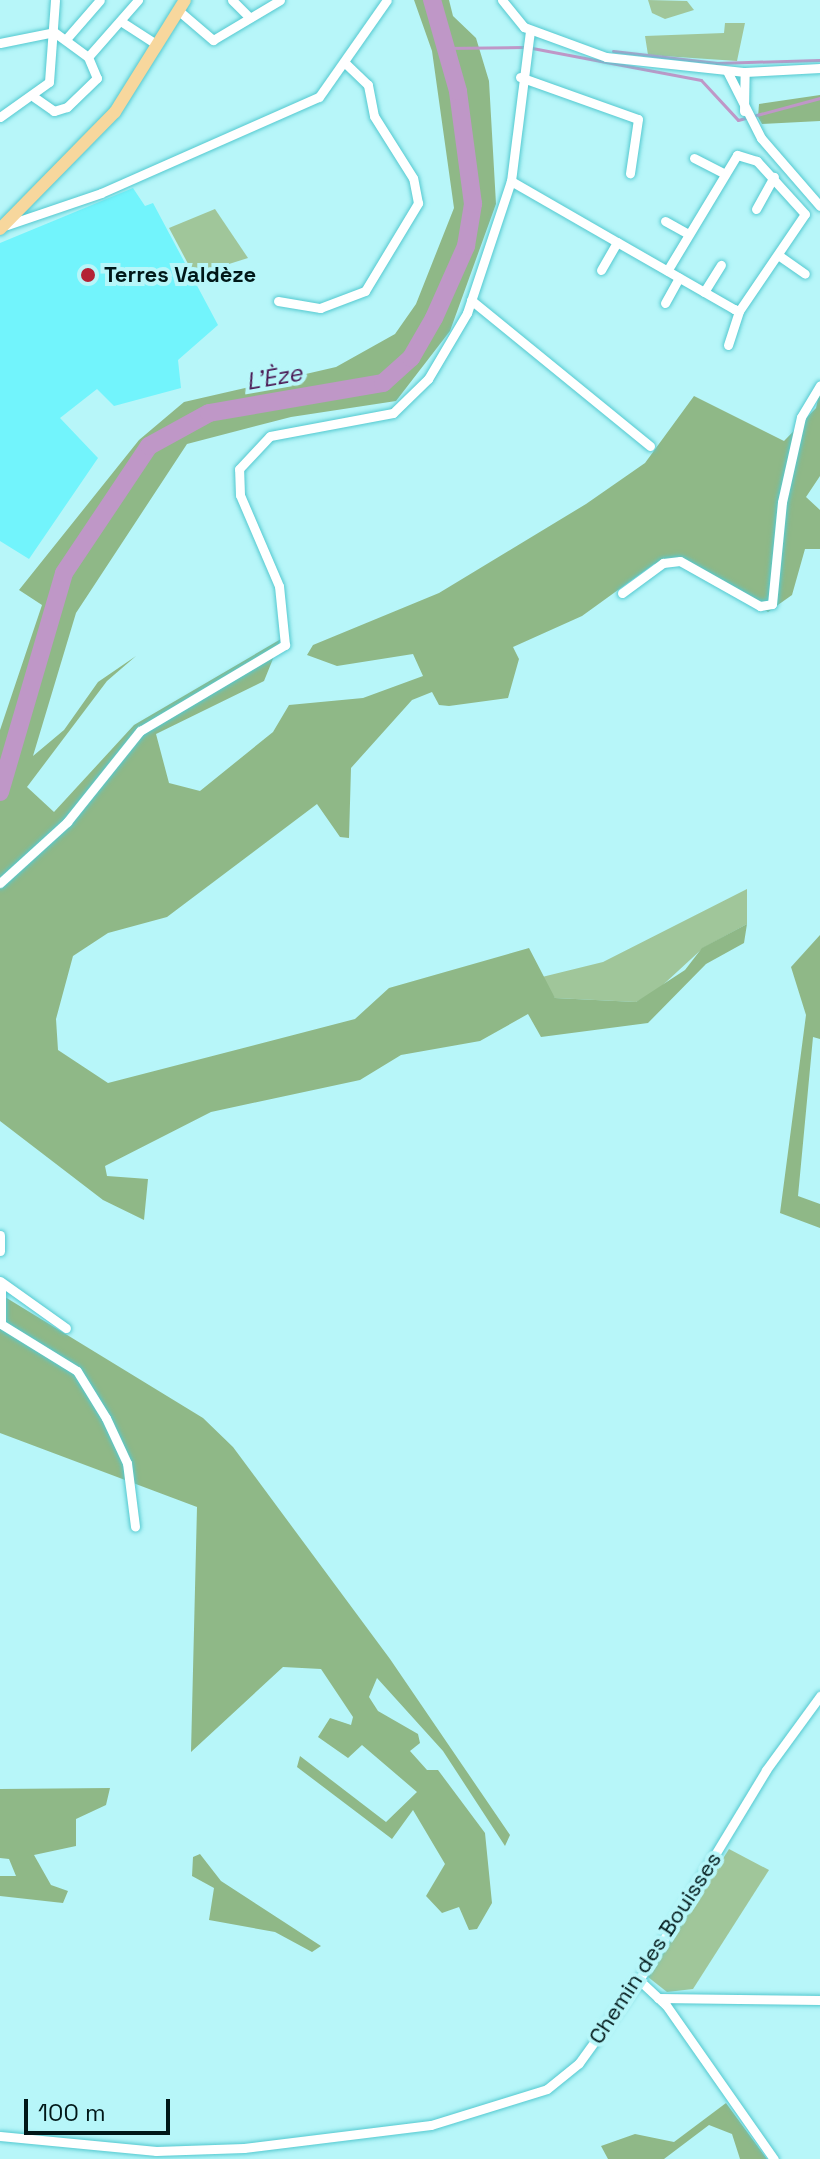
<!DOCTYPE html>
<html>
<head>
<meta charset="utf-8">
<style>
	body { margin:0 }
	#map { position:relative; width:820px; height:2159px; overflow:hidden; background:#b7f6f9; font-family:"Space Grotesk",sans-serif }
	div>[style] { position:absolute }
	[style*='--x'] { left:calc(var(--x)*1px); top:calc(var(--y)*1px); width:calc(var(--w)*1px); rotate:calc(var(--a)*1deg) }
	.built>* { inset:0; background:#72f4fc }
	.green>* { inset:0; background:#a0c69a }
	.forest>* { inset:0; background:#8fb887 }
	.stream>* { height:3px; margin:-1.5px; padding:0 1.5px; transform-origin:1.5px; border-radius:1.5px; background:#bf97c7 }
	.river>* { height:18px; margin:-9px; padding:0 9px; transform-origin:9px; border-radius:9px; background:#bf97c7 }
	.roads { filter:drop-shadow(0 0 2px #54c9d0) drop-shadow(0 0 2px #54c9d0) }
	.minor>* { height:9px; margin:-4.5px; padding:0 4.5px; transform-origin:4.5px; border-radius:4.5px; background:#fff }
	.major>* { height:12px; margin:-6px; padding:0 6px; transform-origin:6px; border-radius:6px; background:#f7d79d }
	.dots>* { width:22px; height:22px; translate:-50% -50%; box-sizing:border-box; border:4px solid #b7f6f9; border-radius:50% }
	span { translate:-50% -50%; white-space:nowrap; text-align:center; line-height:1.15; -webkit-text-stroke:8px #b7f6f9; paint-order:stroke }
	.poi-label { font-size:22px; color:#001718; font-weight:700 }
	.left { translate:0 -50%; text-align:left }
	.street-label { font-size:22px; color:#001718 }
	.water-label { font-size:24px; color:#4a1854; font-style:italic }
	.scale { position:absolute; left:24px; top:2099px; width:146px; height:36px; box-sizing:border-box; border:4px solid #001718; border-top:0; padding-left:10px; font-size:24px; line-height:28px; white-space:nowrap; color:#001718; -webkit-text-stroke:6px #b7f6f9; paint-order:stroke }
</style>
</head>
<body>
<div id="map">
	<div class="built">
		<div style="clip-path:polygon(133px 188px,145px 206px,153px 203px,218px 325px,178px 360px,181px 388px,114px 406px,97px 389px,60px 418px,98px 458px,29px 559px,0 541px,0 243px)"></div>
	</div>
	<div class="green">
		<div style="clip-path:polygon(648px 0,687px 1px,694px 10px,665px 19px,652px 13px)"></div>
		<div style="clip-path:polygon(725px 23px,745px 23px,737px 61px,648px 55px,645px 36px,724px 33px)"></div>
		<div style="clip-path:polygon(215px 209px,248px 258px,194px 275px,169px 228px)"></div>
		<div style="clip-path:polygon(747px 889px,747px 924px,703px 948px,653px 994px,636px 1002px,555px 998px,543px 983px,542px 977px,603px 962px)"></div>
		<div style="clip-path:polygon(729px 1849px,769px 1870px,693px 1989px,667px 1992px,648px 1977px)"></div>
	</div>
	<div class="forest">
		<div style="clip-path:polygon(414px 0,449px 0,453px 16px,476px 38px,489px 81px,496px 204px,450px 331px,396px 401px,291px 417px,187px 444px,76px 613px,33px 756px,64px 730px,98px 682px,136px 656px,107px 681px,27px 787px,54px 812px,134px 725px,281px 639px,264px 681px,156px 734px,169px 783px,200px 791px,273px 732px,289px 705px,363px 698px,423px 676px,413px 654px,337px 666px,307px 655px,313px 645px,439px 593px,586px 504px,645px 463px,694px 396px,784px 441px,816px 408px,820px 389px,820px 476px,806px 497px,820px 510px,820px 549px,805px 549px,792px 595px,768px 612px,687px 561px,654px 564px,582px 616px,513px 647px,519px 659px,508px 698px,449px 706px,439px 705px,432px 692px,412px 700px,351px 768px,349px 838px,340px 837px,317px 804px,167px 917px,108px 933px,73px 956px,56px 1019px,58px 1050px,108px 1083px,355px 1019px,389px 988px,529px 948px,555px 998px,636px 1002px,685px 970px,702px 948px,747px 924px,744px 943px,706px 964px,648px 1023px,541px 1037px,528px 1014px,480px 1041px,401px 1055px,360px 1080px,211px 1112px,105px 1166px,107px 1176px,148px 1179px,144px 1220px,103px 1200px,0 1121px,0 730px,42px 605px,19px 590px,139px 440px,184px 402px,336px 367px,395px 334px,416px 304px,454px 208px,432px 51px)"></div>
		<div style="clip-path:polygon(820px 95px,820px 121px,762px 124px,758px 117px,759px 104px)"></div>
		<div style="clip-path:polygon(820px 935px,820px 1039px,813px 1037px,798px 1196px,820px 1204px,820px 1228px,780px 1213px,806px 1015px,791px 967px)"></div>
		<div style="clip-path:polygon(0 1285px,5px 1297px,203px 1418px,233px 1447px,390px 1659px,510px 1835px,505px 1846px,443px 1751px,377px 1678px,369px 1697px,378px 1711px,418px 1734px,420px 1743px,410px 1751px,427px 1770px,438px 1770px,485px 1833px,492px 1903px,477px 1929px,469px 1930px,459px 1907px,442px 1913px,426px 1896px,445px 1864px,413px 1810px,392px 1839px,297px 1767px,300px 1756px,386px 1822px,417px 1792px,362px 1745px,348px 1758px,318px 1737px,330px 1718px,351px 1725px,353px 1717px,321px 1669px,283px 1667px,191px 1752px,197px 1507px,0 1433px)"></div>
		<div style="clip-path:polygon(110px 1788px,106px 1805px,76px 1819px,76px 1846px,34px 1855px,51px 1885px,68px 1891px,63px 1903px,0 1896px,0 1876px,16px 1876px,9px 1859px,0 1858px,0 1789px)"></div>
		<div style="clip-path:polygon(200px 1854px,221px 1881px,321px 1946px,312px 1952px,275px 1932px,209px 1920px,214px 1888px,192px 1876px,193px 1857px)"></div>
		<div style="clip-path:polygon(726px 2103px,767px 2159px,740px 2159px,732px 2134px,709px 2125px,664px 2159px,608px 2159px,601px 2146px,635px 2134px,674px 2142px)"></div>
	</div>
	<div class="stream">
		<div style="--x:445;--y:48;--w:80;--a:-0.7"></div>
		<div style="--x:532;--y:48;--w:172;--a:10.7"></div>
		<div style="--x:701;--y:80;--w:54;--a:47.2"></div>
		<div style="--x:738;--y:120;--w:85;--a:-15"></div>
		<div style="--x:613;--y:51;--w:105;--a:6.6"></div>
		<div style="--x:717;--y:63;--w:103;--a:-1.7"></div>
	</div>
	<div class="river">
		<div style="--x:0;--y:792;--w:228;--a:-73.7"></div>
		<div style="--x:64;--y:573;--w:153;--a:-56.2"></div>
		<div style="--x:149;--y:446;--w:68;--a:-28.8"></div>
		<div style="--x:209;--y:413;--w:177;--a:-9.8"></div>
		<div style="--x:383;--y:383;--w:38;--a:-42"></div>
		<div style="--x:411;--y:358;--w:46;--a:-60.1"></div>
		<div style="--x:434;--y:318;--w:79;--a:-66"></div>
		<div style="--x:466;--y:246;--w:43;--a:-80.5"></div>
		<div style="--x:473;--y:204;--w:114;--a:-97.6"></div>
		<div style="--x:458;--y:91;--w:95;--a:-105.9"></div>
	</div>
	<div class="roads">
		<div class="minor">
			<div style="--x:232;--y:0;--w:25;--a:45"></div>
			<div style="--x:502;--y:0;--w:35;--a:51"></div>
			<div style="--x:524;--y:27;--w:87;--a:20.1"></div>
			<div style="--x:606;--y:57;--w:140;--a:6.2"></div>
			<div style="--x:745;--y:72;--w:75;--a:-3.1"></div>
			<div style="--x:179;--y:11;--w:45;--a:40.5"></div>
			<div style="--x:213;--y:40;--w:78;--a:-30.8"></div>
			<div style="--x:122;--y:22;--w:35;--a:33"></div>
			<div style="--x:67;--y:38;--w:50;--a:-49"></div>
			<div style="--x:0;--y:43;--w:55;--a:-11.5"></div>
			<div style="--x:54;--y:32;--w:42;--a:36.3"></div>
			<div style="--x:88;--y:57;--w:23;--a:67"></div>
			<div style="--x:97;--y:78;--w:42;--a:136"></div>
			<div style="--x:67;--y:107;--w:14;--a:163"></div>
			<div style="--x:54;--y:111;--w:24;--a:-145"></div>
			<div style="--x:88;--y:57;--w:76;--a:-48.7"></div>
			<div style="--x:727;--y:71;--w:75;--a:63.1"></div>
			<div style="--x:761;--y:138;--w:90;--a:49.1"></div>
			<div style="--x:520;--y:77;--w:125;--a:19.6"></div>
			<div style="--x:638;--y:119;--w:55;--a:98.4"></div>
			<div style="--x:744;--y:111;--w:39;--a:-89"></div>
			<div style="--x:0;--y:117;--w:60;--a:-35.5"></div>
			<div style="--x:49;--y:82;--w:82;--a:-85.8"></div>
			<div style="--x:694;--y:158;--w:34;--a:27"></div>
			<div style="--x:511;--y:181;--w:122;--a:29.9"></div>
			<div style="--x:617;--y:242;--w:135;--a:29.8"></div>
			<div style="--x:734;--y:309;--w:5;--a:22"></div>
			<div style="--x:739;--y:311;--w:117;--a:-55.8"></div>
			<div style="--x:805;--y:214;--w:72;--a:-132.2"></div>
			<div style="--x:757;--y:161;--w:21;--a:-163"></div>
			<div style="--x:737;--y:155;--w:135;--a:121.1"></div>
			<div style="--x:756;--y:209;--w:37;--a:-61"></div>
			<div style="--x:665;--y:221;--w:26;--a:29"></div>
			<div style="--x:7;--y:225;--w:99;--a:-18.8"></div>
			<div style="--x:101;--y:193;--w:238;--a:-23.8"></div>
			<div style="--x:319;--y:97;--w:118;--a:-55"></div>
			<div style="--x:781;--y:257;--w:29;--a:35"></div>
			<div style="--x:601;--y:270;--w:32;--a:-60"></div>
			<div style="--x:704;--y:292;--w:32;--a:-58"></div>
			<div style="--x:471;--y:300;--w:231;--a:39.2"></div>
			<div style="--x:278;--y:301;--w:43;--a:9.5"></div>
			<div style="--x:320;--y:308;--w:48;--a:-20.7"></div>
			<div style="--x:365;--y:291;--w:103;--a:-58.9"></div>
			<div style="--x:418;--y:203;--w:25;--a:-101"></div>
			<div style="--x:413;--y:178;--w:73;--a:-122.2"></div>
			<div style="--x:374;--y:116;--w:32;--a:-101"></div>
			<div style="--x:368;--y:85;--w:30;--a:-136"></div>
			<div style="--x:665;--y:303;--w:29;--a:-61"></div>
			<div style="--x:728;--y:345;--w:36;--a:-72"></div>
			<div style="--x:622;--y:593;--w:51;--a:-36.2"></div>
			<div style="--x:663;--y:563;--w:17;--a:-7"></div>
			<div style="--x:680;--y:561;--w:92;--a:29.4"></div>
			<div style="--x:760;--y:606;--w:12;--a:-9"></div>
			<div style="--x:772;--y:604;--w:102;--a:-84.4"></div>
			<div style="--x:782;--y:502;--w:87;--a:-77.4"></div>
			<div style="--x:801;--y:417;--w:37;--a:-59"></div>
			<div style="--x:0;--y:883;--w:91;--a:-42.3"></div>
			<div style="--x:67;--y:822;--w:117;--a:-51.3"></div>
			<div style="--x:140;--y:731;--w:169;--a:-30.7"></div>
			<div style="--x:285;--y:645;--w:59;--a:-95.8"></div>
			<div style="--x:279;--y:586;--w:99;--a:-113.2"></div>
			<div style="--x:240;--y:495;--w:26;--a:-92"></div>
			<div style="--x:239;--y:469;--w:45;--a:-46.8"></div>
			<div style="--x:270;--y:436;--w:125;--a:-10.6"></div>
			<div style="--x:393;--y:413;--w:49;--a:-44.2"></div>
			<div style="--x:428;--y:379;--w:77;--a:-59.4"></div>
			<div style="--x:467;--y:313;--w:139;--a:-71.6"></div>
			<div style="--x:511;--y:181;--w:152;--a:-82.8"></div>
			<div style="--x:0;--y:1235;--w:16;--a:90"></div>
			<div style="--x:0;--y:1281;--w:81;--a:35.5"></div>
			<div style="--x:1;--y:1284;--w:40;--a:90"></div>
			<div style="--x:1;--y:1324;--w:89;--a:31.7"></div>
			<div style="--x:77;--y:1371;--w:55;--a:58.3"></div>
			<div style="--x:106;--y:1418;--w:50;--a:65"></div>
			<div style="--x:127;--y:1463;--w:64;--a:82.8"></div>
			<div style="--x:639;--y:1980;--w:37;--a:43"></div>
			<div style="--x:666;--y:2005;--w:188;--a:55"></div>
			<div style="--x:658;--y:1998;--w:162;--a:0.7"></div>
			<div style="--x:0;--y:2136;--w:157;--a:5.5"></div>
			<div style="--x:156;--y:2151;--w:88;--a:-2"></div>
			<div style="--x:244;--y:2148;--w:188;--a:-7"></div>
			<div style="--x:431;--y:2125;--w:121;--a:-17.2"></div>
			<div style="--x:547;--y:2089;--w:41;--a:-39.1"></div>
			<div style="--x:579;--y:2063;--w:102;--a:-54.1"></div>
			<div style="--x:639;--y:1980;--w:245;--a:-58.8"></div>
			<div style="--x:766;--y:1770;--w:92;--a:-53.9"></div>
		</div>
		<div class="major">
			<div style="--x:0;--y:229;--w:164;--a:-45.5"></div>
			<div style="--x:115;--y:112;--w:132;--a:-58"></div>
		</div>
	</div>
	<div class="dots">
		<div style="left:88px;top:275px;background:#b42235"></div>
	</div>
	<div class="poi-label">
		<span class="left" style="left:104px;top:275px">Terres Valdèze</span>
	</div>
	<div class="street-label">
		<span style="left:655px;top:1948px;rotate:-57deg">Chemin des Bouisses</span>
	</div>
	<div class="water-label">
		<span style="left:274px;top:377px;rotate:-10deg">L'Èze</span>
	</div>
	<div class="scale">100 m</div>
</div>
</body>
</html>
